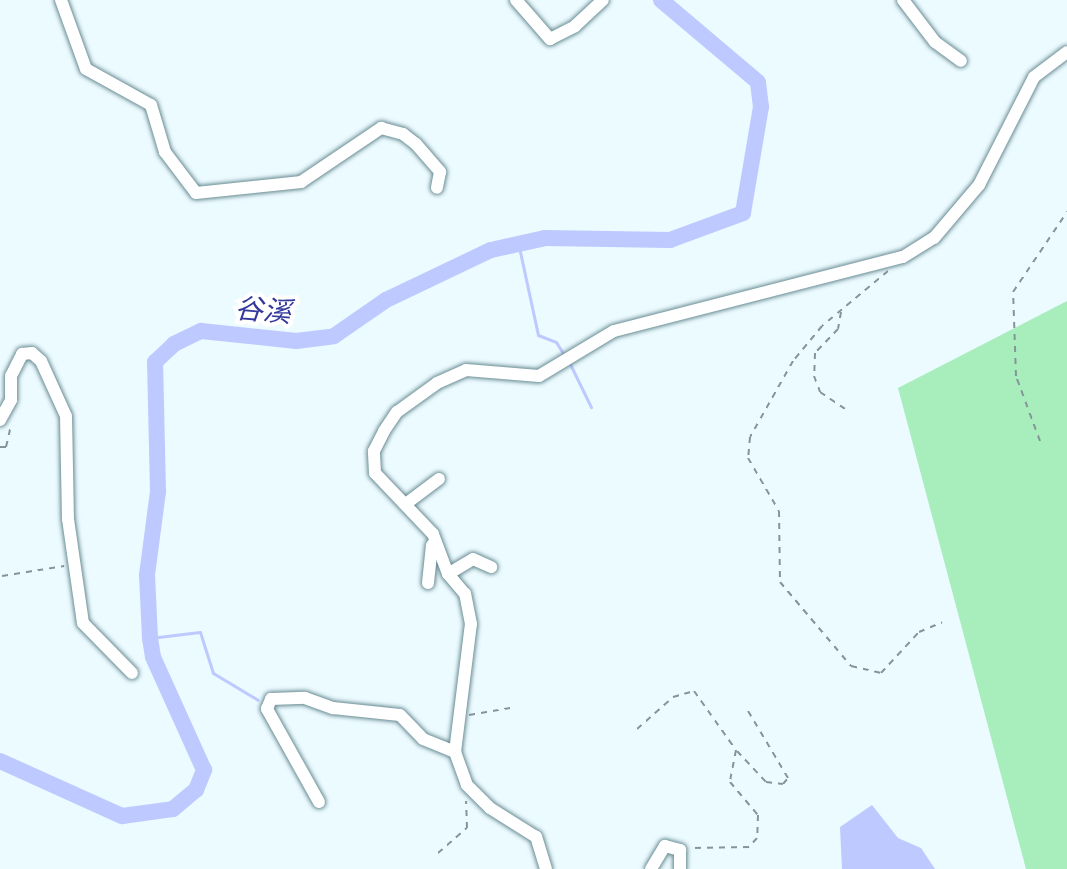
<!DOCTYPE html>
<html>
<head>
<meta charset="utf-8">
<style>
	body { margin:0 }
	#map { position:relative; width:1067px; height:869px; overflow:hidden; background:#ecfbff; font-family:Arial,"Noto Sans TC",sans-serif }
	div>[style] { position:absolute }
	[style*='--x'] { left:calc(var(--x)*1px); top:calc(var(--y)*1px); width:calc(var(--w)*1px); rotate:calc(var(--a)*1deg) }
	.green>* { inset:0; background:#a8eebd }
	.water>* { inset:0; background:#bdc9ff }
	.stream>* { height:3px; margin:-1.5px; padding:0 1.5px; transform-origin:1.5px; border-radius:1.5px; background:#bdc9ff }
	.river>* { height:16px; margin:-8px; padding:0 8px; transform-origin:8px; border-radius:8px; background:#bdc9ff }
	.path>* { height:2px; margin-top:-1px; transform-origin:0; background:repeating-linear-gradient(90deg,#859497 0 6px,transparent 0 12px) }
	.roads { filter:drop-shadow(0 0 2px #698c94) drop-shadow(0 0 2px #698c94) }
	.minor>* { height:12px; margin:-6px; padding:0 6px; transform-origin:6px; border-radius:6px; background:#fff }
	span { translate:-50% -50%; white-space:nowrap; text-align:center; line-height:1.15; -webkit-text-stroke:8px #fff; paint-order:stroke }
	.water-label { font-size:28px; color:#34399c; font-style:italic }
</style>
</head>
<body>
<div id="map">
	<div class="green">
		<div style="clip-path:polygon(1067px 301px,1067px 869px,1026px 869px,898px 388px)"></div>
	</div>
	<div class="water">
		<div style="clip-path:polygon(872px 805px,898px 838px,921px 848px,935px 869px,842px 869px,840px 827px)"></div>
	</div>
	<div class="stream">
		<div style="--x:519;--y:247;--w:90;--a:77.8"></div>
		<div style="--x:538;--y:335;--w:19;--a:21"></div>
		<div style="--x:556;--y:342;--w:19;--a:58"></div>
		<div style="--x:570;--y:364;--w:48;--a:64"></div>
		<div style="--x:150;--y:638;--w:50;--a:-6.8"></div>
		<div style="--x:200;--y:632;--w:43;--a:72.4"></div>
		<div style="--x:213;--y:673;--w:52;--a:31"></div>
	</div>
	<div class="river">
		<div style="--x:0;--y:761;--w:134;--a:24.3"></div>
		<div style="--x:122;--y:816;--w:51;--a:-7.8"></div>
		<div style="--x:173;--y:809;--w:30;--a:-40"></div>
		<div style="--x:196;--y:790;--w:22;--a:-68"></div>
		<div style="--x:204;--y:770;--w:124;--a:-114.3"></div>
		<div style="--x:153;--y:657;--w:19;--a:-99"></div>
		<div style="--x:150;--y:638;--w:63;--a:-92.7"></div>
		<div style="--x:147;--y:575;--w:84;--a:-82.5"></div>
		<div style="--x:158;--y:492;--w:130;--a:-91.3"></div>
		<div style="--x:155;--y:362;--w:26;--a:-43"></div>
		<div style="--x:174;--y:344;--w:30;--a:-26"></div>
		<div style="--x:201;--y:331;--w:96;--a:6"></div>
		<div style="--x:296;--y:341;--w:38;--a:-7"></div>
		<div style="--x:334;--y:336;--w:63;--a:-34.7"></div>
		<div style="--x:386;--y:300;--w:116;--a:-25.5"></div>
		<div style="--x:491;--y:250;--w:55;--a:-12.5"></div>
		<div style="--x:545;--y:238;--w:125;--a:0.9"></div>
		<div style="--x:670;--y:240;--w:78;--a:-20.3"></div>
		<div style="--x:743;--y:213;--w:108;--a:-80.4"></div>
		<div style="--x:761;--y:107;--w:25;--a:-97"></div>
		<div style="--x:758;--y:82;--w:127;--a:-139.8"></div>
	</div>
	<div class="path">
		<div style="--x:888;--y:271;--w:86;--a:140.2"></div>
		<div style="--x:822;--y:326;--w:45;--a:129.6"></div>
		<div style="--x:793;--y:361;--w:87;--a:119.5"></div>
		<div style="--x:750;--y:437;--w:21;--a:95"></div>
		<div style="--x:748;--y:458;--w:61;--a:59.7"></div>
		<div style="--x:779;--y:511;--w:71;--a:89.2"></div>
		<div style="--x:780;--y:582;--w:110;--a:49.8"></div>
		<div style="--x:851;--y:666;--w:31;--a:13"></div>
		<div style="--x:881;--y:673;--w:56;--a:-47.2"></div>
		<div style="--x:919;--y:632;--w:25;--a:-23"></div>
		<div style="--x:841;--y:312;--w:17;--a:100"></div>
		<div style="--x:838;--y:329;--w:33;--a:134"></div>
		<div style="--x:815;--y:353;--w:23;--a:92"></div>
		<div style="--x:814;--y:376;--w:17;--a:69"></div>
		<div style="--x:820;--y:392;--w:36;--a:34"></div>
		<div style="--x:1040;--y:441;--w:69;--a:-110.3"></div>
		<div style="--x:1016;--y:376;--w:84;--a:-92"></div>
		<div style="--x:1013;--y:292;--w:97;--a:-56"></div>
		<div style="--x:0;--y:447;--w:6;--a:0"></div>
		<div style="--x:6;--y:447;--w:23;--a:-77"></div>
		<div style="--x:2;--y:576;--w:63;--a:-9.2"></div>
		<div style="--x:469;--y:715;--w:42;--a:-9.7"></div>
		<div style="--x:637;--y:729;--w:48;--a:-41.6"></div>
		<div style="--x:673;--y:697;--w:22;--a:-16"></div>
		<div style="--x:694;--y:691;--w:72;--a:54.6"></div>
		<div style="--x:736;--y:750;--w:33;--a:101"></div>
		<div style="--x:730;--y:782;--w:43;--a:49.7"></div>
		<div style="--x:758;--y:815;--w:23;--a:92"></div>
		<div style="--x:757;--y:838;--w:12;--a:132"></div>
		<div style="--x:749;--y:847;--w:57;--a:179"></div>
		<div style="--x:737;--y:751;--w:42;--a:46.9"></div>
		<div style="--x:766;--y:782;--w:17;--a:7"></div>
		<div style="--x:783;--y:784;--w:8;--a:-50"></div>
		<div style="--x:788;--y:778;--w:78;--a:-120.8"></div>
		<div style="--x:438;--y:853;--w:38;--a:-41"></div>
		<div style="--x:467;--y:828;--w:27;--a:-92"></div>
	</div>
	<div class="roads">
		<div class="minor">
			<div style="--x:61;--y:0;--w:73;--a:70.1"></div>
			<div style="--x:86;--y:69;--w:74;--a:29"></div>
			<div style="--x:151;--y:105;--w:49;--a:73.4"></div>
			<div style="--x:165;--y:152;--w:51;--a:52.9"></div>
			<div style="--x:196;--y:193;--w:106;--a:-6"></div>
			<div style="--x:301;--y:182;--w:97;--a:-34"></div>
			<div style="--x:381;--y:128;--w:23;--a:15"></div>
			<div style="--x:403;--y:134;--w:16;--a:38"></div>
			<div style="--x:416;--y:144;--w:37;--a:49"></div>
			<div style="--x:440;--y:172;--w:16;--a:101"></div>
			<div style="--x:516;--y:0;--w:52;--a:48.9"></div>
			<div style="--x:550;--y:39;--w:28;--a:-27"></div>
			<div style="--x:575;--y:26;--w:38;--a:-43"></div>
			<div style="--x:903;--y:0;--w:53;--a:52.7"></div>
			<div style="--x:935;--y:42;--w:32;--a:36"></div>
			<div style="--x:0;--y:420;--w:23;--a:-61"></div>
			<div style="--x:11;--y:400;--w:24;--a:-90"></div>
			<div style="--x:11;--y:376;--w:25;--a:-63"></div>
			<div style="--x:22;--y:354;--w:10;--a:-6"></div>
			<div style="--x:32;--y:353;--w:12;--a:42"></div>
			<div style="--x:41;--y:361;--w:60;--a:65.6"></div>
			<div style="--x:66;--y:416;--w:103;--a:88.9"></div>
			<div style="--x:68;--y:519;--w:105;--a:81.8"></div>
			<div style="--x:83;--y:623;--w:70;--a:45.6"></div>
			<div style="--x:407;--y:503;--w:40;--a:-37"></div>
			<div style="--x:448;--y:574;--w:29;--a:-31"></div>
			<div style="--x:473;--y:559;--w:20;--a:24"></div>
			<div style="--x:428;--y:583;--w:38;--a:-84"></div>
			<div style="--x:319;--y:802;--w:107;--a:-119.2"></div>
			<div style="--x:267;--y:709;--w:11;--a:-68"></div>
			<div style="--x:271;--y:699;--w:34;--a:-2"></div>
			<div style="--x:305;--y:698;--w:30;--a:20"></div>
			<div style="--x:333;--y:708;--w:67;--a:6"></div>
			<div style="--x:400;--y:715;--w:33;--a:46"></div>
			<div style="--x:423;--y:739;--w:35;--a:22"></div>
			<div style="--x:546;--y:869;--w:34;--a:-107"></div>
			<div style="--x:536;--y:837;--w:54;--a:-147.8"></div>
			<div style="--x:490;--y:808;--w:33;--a:-135"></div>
			<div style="--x:467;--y:785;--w:35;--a:-110"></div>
			<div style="--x:455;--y:752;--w:129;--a:-82.9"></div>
			<div style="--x:471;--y:624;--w:31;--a:-101"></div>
			<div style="--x:465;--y:594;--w:26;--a:-130"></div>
			<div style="--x:448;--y:574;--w:43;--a:-110.6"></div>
			<div style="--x:433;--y:534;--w:84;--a:-133.6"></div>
			<div style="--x:375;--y:473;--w:22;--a:-93"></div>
			<div style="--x:374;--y:451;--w:22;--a:-63"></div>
			<div style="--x:384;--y:431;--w:23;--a:-56"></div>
			<div style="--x:397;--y:412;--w:49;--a:-35.9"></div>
			<div style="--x:437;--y:383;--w:32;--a:-24"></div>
			<div style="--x:466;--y:370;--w:73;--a:4.7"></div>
			<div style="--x:539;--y:376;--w:87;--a:-31"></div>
			<div style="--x:614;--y:331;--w:298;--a:-14.4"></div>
			<div style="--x:903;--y:257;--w:36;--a:-32"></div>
			<div style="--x:934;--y:238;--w:70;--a:-49.7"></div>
			<div style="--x:979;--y:185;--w:121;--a:-63"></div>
			<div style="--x:1034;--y:77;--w:41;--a:-37.1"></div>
			<div style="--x:651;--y:869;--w:27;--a:-59"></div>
			<div style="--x:665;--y:846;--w:16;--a:15"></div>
			<div style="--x:680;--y:850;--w:19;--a:90"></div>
		</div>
	</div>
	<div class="water-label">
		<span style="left:263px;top:311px;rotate:5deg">谷溪</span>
	</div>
</div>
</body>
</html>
